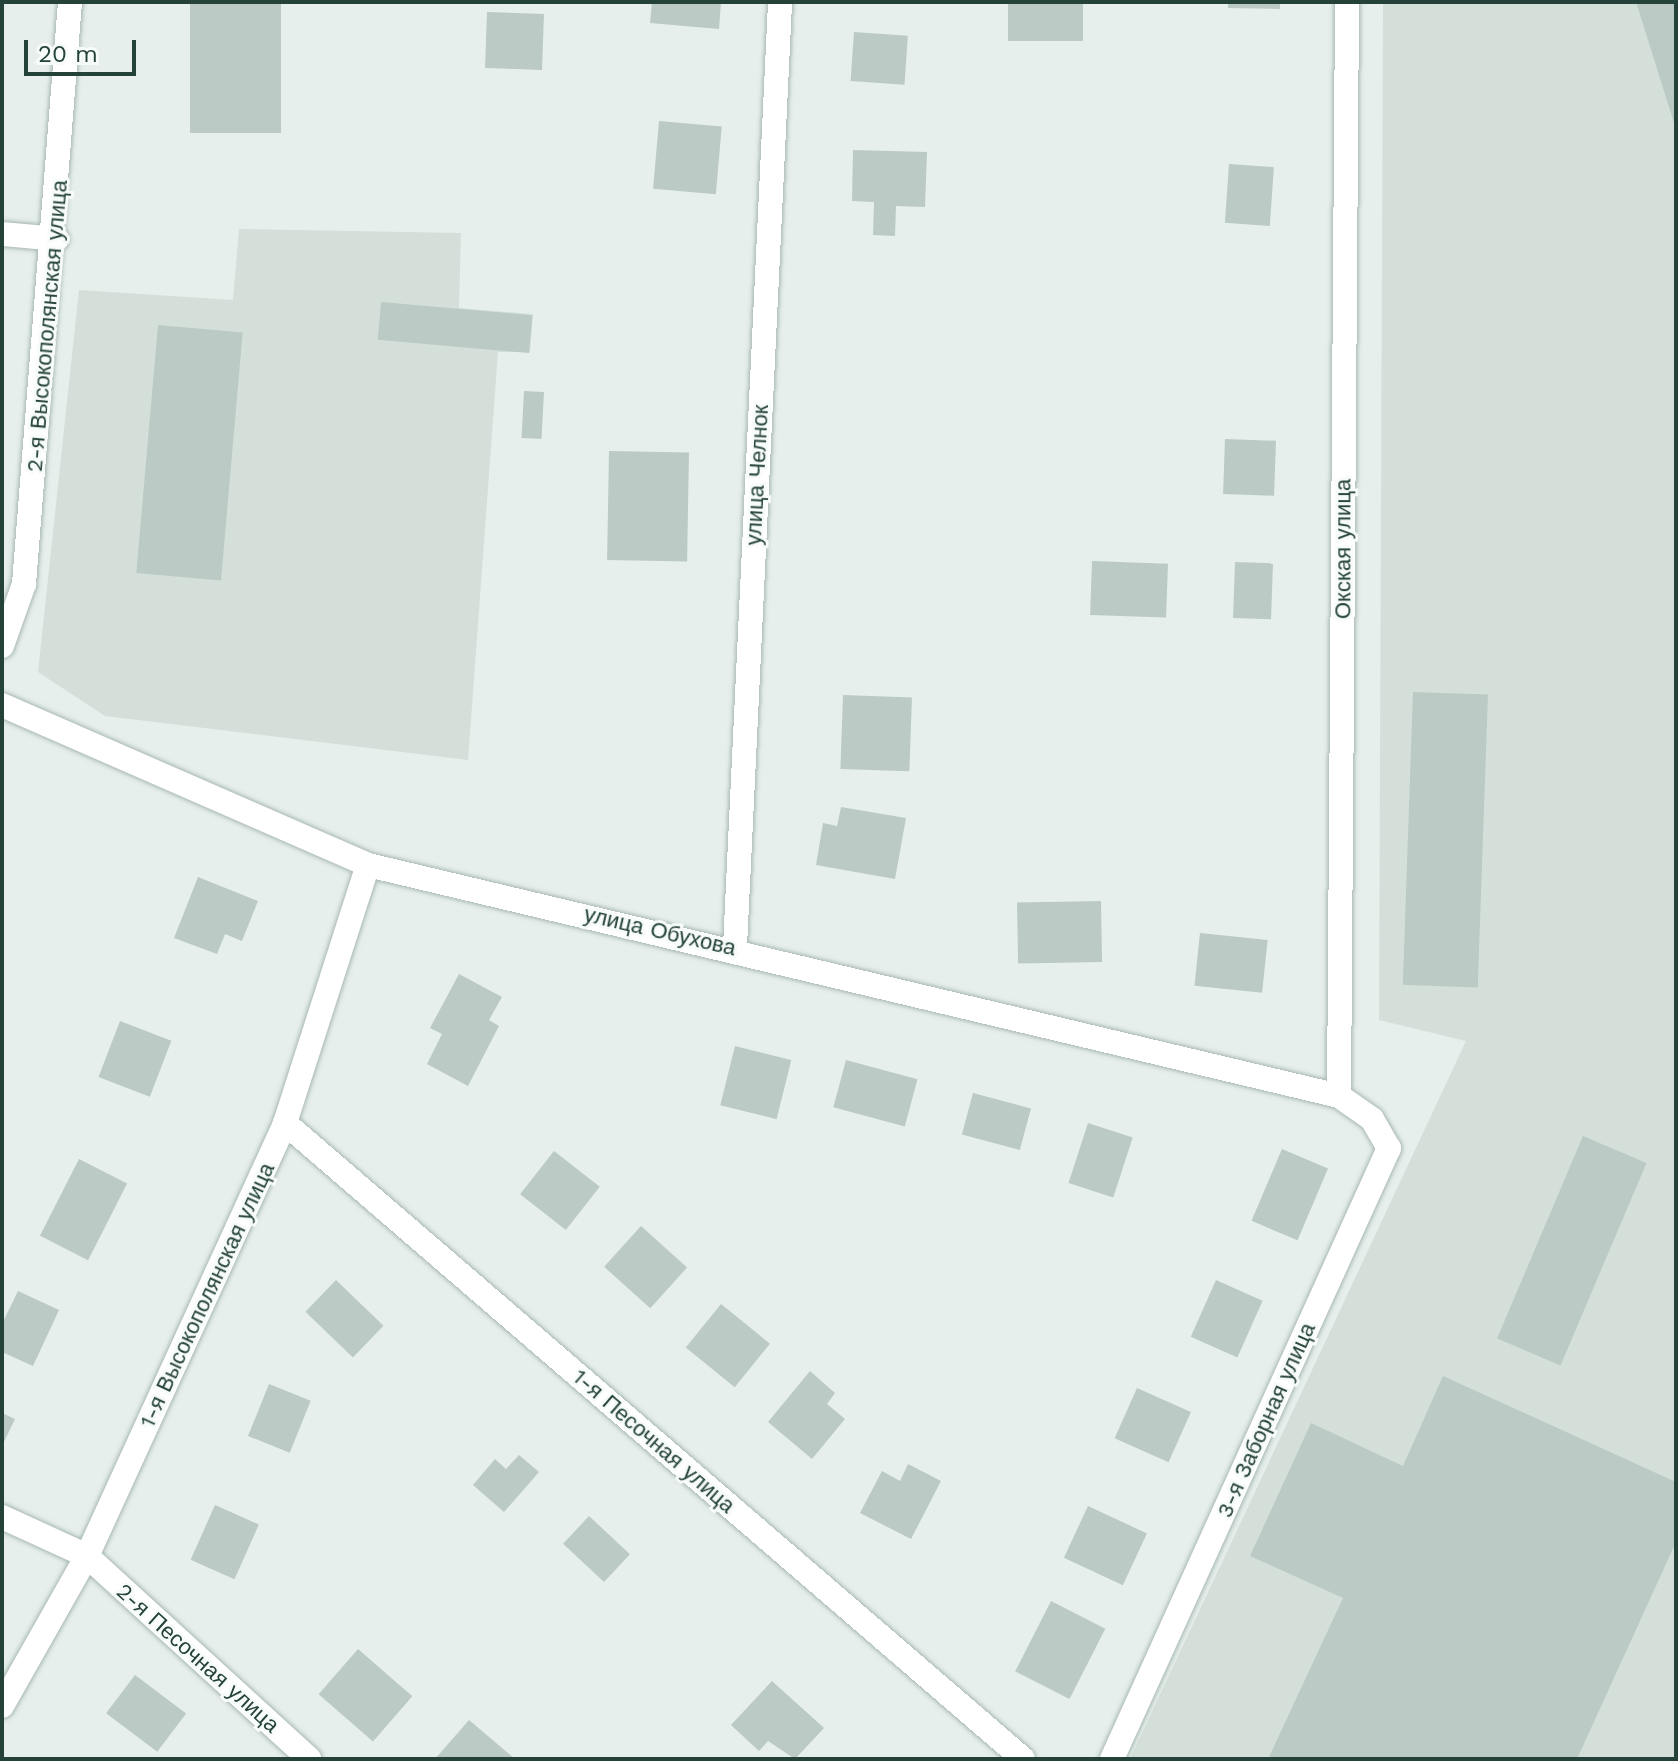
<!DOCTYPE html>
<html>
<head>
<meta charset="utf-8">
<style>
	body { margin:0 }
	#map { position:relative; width:1678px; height:1761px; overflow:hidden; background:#e6efeb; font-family:"Work Sans",sans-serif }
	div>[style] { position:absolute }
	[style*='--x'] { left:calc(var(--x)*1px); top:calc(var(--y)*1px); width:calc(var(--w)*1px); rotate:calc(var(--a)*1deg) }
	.built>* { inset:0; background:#d4dfda }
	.building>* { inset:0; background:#bbcac4; transform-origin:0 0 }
	.roads { filter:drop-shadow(0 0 2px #a8b8b2) drop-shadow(0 0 2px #a8b8b2) }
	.minor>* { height:24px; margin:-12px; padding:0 12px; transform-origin:12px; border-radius:12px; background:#fff }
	span { translate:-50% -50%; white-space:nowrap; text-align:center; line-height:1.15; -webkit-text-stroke:6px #f7fbf9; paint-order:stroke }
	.street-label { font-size:22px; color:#24423a }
	.frame { position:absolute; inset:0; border:4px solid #24423a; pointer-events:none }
	.scale { position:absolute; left:24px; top:40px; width:112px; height:36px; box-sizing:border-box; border:4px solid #24423a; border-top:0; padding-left:10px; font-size:24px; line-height:28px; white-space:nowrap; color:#24423a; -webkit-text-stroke:6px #f7fbf9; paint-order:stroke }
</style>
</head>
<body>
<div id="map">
	<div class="built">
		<div style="clip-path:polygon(1383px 2px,1676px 2px,1676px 1759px,1130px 1759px,1466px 1041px,1379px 1020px)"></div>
		<div style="clip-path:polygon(239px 229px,461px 233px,459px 308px,533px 314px,530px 352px,498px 352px,468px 760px,105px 716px,38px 672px,79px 290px,233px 300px)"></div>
	</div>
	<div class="building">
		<div style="left:190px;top:2px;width:91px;height:131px"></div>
		<div style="clip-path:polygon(652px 2px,721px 2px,719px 29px,650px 23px)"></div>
		<div style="left:1008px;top:2px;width:75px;height:39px"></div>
		<div style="clip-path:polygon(1228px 2px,1280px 2px,1280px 9px,1228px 8px)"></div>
		<div style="clip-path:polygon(1636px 2px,1676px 2px,1676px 126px,1675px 126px)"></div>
		<div style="left:487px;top:12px;width:57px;height:56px;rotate:2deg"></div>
		<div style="left:854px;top:32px;width:54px;height:49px;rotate:4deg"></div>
		<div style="left:659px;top:121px;width:63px;height:68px;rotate:5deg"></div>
		<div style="clip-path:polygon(853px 150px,927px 152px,925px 207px,896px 206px,895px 236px,873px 235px,874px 202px,852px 201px)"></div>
		<div style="left:1229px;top:164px;width:45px;height:59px;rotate:4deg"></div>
		<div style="left:381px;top:302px;width:152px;height:38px;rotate:5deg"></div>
		<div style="left:158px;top:325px;width:85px;height:249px;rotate:5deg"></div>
		<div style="left:524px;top:391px;width:20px;height:47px;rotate:3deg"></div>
		<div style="left:1225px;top:439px;width:51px;height:55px;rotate:2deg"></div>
		<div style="left:609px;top:451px;width:80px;height:109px;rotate:1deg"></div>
		<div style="left:1092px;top:561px;width:76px;height:54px;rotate:2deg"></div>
		<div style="left:1235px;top:562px;width:38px;height:56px;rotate:2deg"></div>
		<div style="left:1413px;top:692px;width:75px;height:293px;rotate:2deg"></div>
		<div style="left:843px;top:695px;width:69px;height:74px;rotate:2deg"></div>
		<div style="clip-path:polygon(841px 807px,906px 818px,895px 879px,816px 865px,823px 823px,837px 826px)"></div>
		<div style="clip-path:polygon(198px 877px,258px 901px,242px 941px,225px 934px,217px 954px,174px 938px)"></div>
		<div style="left:1101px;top:901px;width:61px;height:84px;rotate:89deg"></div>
		<div style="left:1200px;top:933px;width:68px;height:53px;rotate:6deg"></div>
		<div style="clip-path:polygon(459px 974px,502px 997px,489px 1020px,499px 1026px,468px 1086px,427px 1064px,442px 1034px,430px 1028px)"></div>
		<div style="left:120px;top:1021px;width:55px;height:60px;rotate:21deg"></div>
		<div style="left:735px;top:1046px;width:58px;height:61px;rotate:14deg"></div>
		<div style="left:846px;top:1060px;width:74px;height:49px;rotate:15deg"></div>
		<div style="left:973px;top:1093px;width:60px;height:43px;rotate:15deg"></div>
		<div style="left:1088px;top:1123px;width:47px;height:63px;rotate:18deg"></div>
		<div style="left:1583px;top:1136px;width:69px;height:220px;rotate:23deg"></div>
		<div style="left:1282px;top:1149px;width:50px;height:78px;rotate:23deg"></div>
		<div style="left:554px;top:1151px;width:58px;height:55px;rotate:38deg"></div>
		<div style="left:79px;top:1159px;width:54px;height:86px;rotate:27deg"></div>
		<div style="left:641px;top:1226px;width:62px;height:55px;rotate:42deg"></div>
		<div style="left:336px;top:1280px;width:66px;height:44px;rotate:44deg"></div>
		<div style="left:1216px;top:1280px;width:51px;height:62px;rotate:24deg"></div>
		<div style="clip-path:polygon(18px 1291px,59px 1310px,33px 1366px,2px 1352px,2px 1324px)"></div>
		<div style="left:721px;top:1304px;width:63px;height:56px;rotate:39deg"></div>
		<div style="clip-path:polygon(810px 1371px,835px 1393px,827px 1404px,845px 1419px,812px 1459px,768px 1422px)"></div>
		<div style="clip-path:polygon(1443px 1376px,1676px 1482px,1676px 1542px,1577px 1759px,1268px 1759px,1343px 1598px,1250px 1556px,1311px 1423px,1403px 1466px)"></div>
		<div style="left:269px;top:1384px;width:45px;height:56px;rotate:22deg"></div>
		<div style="left:1137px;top:1388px;width:59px;height:55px;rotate:24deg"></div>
		<div style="clip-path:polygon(2px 1413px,15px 1419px,2px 1446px)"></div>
		<div style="clip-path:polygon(519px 1455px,539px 1472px,504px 1512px,473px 1485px,495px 1459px,506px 1469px)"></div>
		<div style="clip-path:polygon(908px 1464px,941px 1481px,911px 1539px,860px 1513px,882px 1471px,900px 1481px)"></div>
		<div style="left:215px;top:1505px;width:48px;height:60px;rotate:24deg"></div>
		<div style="left:1088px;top:1506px;width:65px;height:57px;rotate:25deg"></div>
		<div style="left:589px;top:1516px;width:56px;height:38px;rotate:43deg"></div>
		<div style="left:1051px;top:1601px;width:61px;height:79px;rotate:27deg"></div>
		<div style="left:358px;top:1649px;width:72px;height:60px;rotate:41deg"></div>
		<div style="left:135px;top:1675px;width:64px;height:48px;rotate:37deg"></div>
		<div style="clip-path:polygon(772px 1681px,824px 1728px,795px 1759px,768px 1741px,759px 1751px,731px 1725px)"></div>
		<div style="clip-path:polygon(469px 1720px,515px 1759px,435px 1759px)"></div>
	</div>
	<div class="roads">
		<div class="minor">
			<div style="--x:2;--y:234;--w:55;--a:5.2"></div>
			<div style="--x:2;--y:646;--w:66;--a:-70.5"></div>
			<div style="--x:24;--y:584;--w:584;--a:-85.48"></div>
			<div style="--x:2;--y:705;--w:399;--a:23.6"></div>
			<div style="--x:368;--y:865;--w:998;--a:13.38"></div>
			<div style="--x:1339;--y:1096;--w:40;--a:34.9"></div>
			<div style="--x:1372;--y:1119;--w:34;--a:60"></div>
			<div style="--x:1389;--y:1148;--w:671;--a:114.39"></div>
			<div style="--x:735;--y:947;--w:946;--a:-87.27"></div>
			<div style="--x:1339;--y:1096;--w:1094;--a:-89.58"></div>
			<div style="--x:285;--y:1123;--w:974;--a:40.75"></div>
			<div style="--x:2;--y:1517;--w:94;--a:24.6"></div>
			<div style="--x:87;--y:1556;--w:301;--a:42.4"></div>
			<div style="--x:2;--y:1706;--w:172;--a:-60.5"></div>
			<div style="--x:87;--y:1556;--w:476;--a:-65.4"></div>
			<div style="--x:285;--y:1123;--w:271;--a:-72.2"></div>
		</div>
	</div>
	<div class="street-label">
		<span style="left:47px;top:326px;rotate:-85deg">2-я Высокополянская улица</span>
		<span style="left:757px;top:475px;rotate:-87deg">улица Челнок</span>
		<span style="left:1343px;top:549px;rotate:-90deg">Окская улица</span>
		<span style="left:660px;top:931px;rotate:13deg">улица Обухова</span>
		<span style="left:207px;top:1295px;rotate:-65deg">1-я Высокополянская улица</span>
		<span style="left:1266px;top:1420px;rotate:-66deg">3-я Заборная улица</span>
		<span style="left:654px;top:1441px;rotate:41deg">1-я Песочная улица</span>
		<span style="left:198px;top:1658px;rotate:42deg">2-я Песочная улица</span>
	</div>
	<div class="frame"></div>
	<div class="scale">20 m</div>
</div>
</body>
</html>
